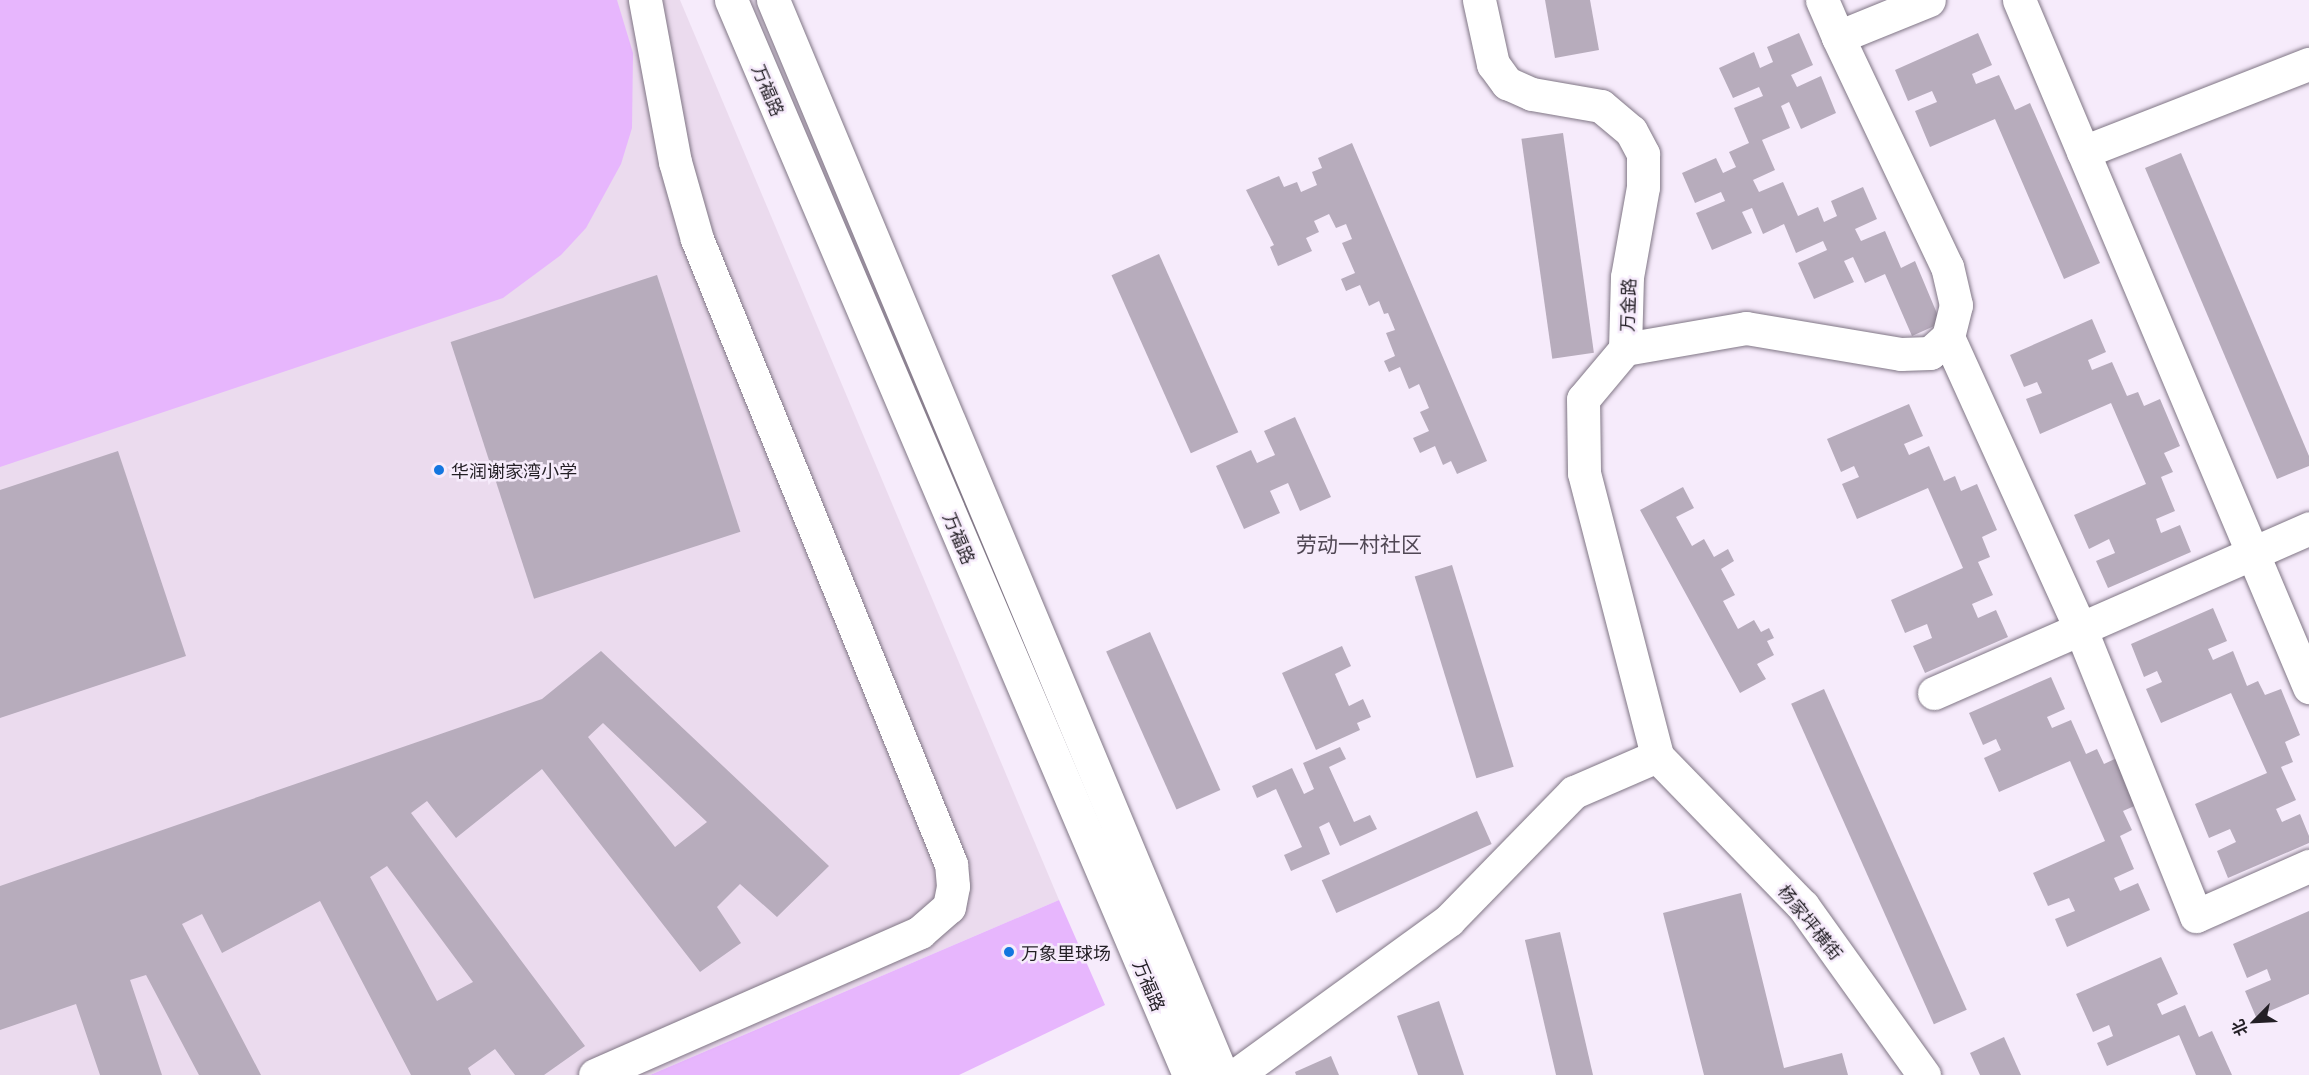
<!DOCTYPE html>
<html>
<head>
<meta charset="utf-8">
<style>
	body { margin:0 }
	#map { position:relative; width:2309px; height:1075px; overflow:hidden; background:#f6ebfb; font-family:Georgia,"Noto Sans SC",serif }
	div>[style] { position:absolute }
	[style*='--x'] { left:calc(var(--x)*1px); top:calc(var(--y)*1px); width:calc(var(--w)*1px); rotate:calc(var(--a)*1deg) }
	.education>* { inset:0; background:#ebdbee }
	.green>* { inset:0; background:#e7b6fd }
	.building>* { inset:0; background:#b7acbc; transform-origin:0 0 }
	.roads { filter:drop-shadow(0 0 2px #807685) drop-shadow(0 0 2px #807685) }
	.minor>* { height:33px; margin:-16.5px; padding:0 16.5px; transform-origin:16.5px; border-radius:16.5px; background:#fff }
	.dots>* { width:16px; height:16px; translate:-50% -50%; box-sizing:border-box; border:3px solid #f6ebfb; border-radius:50% }
	span { translate:-50% -50%; white-space:nowrap; text-align:center; line-height:1.15; -webkit-text-stroke:5px #f6ebfb; paint-order:stroke }
	.street-label { font-size:18px; color:#231f25 }
	.poi-label { font-size:18px; color:#231f25 }
	.left { translate:0 -50%; text-align:left }
	.quarter-label { font-size:21px; color:#504754 }
	.north { position:absolute; left:2225px; top:991px; width:60px; height:60px; -webkit-text-stroke:4px #f6ebfb; paint-order:stroke; rotate:246deg; font-size:16px; font-weight:700; line-height:24px; text-align:center; color:#231f25 }
	.north::after { content:''; display:block; margin:auto; width:21px; height:27px; background:#231f25; clip-path:polygon(50% 0,100% 100%,50% 72%,0 100%) }
</style>
</head>
<body>
<div id="map">
	<div class="education">
		<div style="clip-path:polygon(0 0,680px 0,1059px 900px,650px 1075px,0 1075px)"></div>
	</div>
	<div class="green">
		<div style="clip-path:polygon(0 0,617px 0,633px 53px,632px 128px,621px 164px,586px 228px,561px 255px,503px 298px,0 467px)"></div>
		<div style="clip-path:polygon(1059px 900px,1105px 1005px,959px 1075px,650px 1075px)"></div>
	</div>
	<div class="building">
		<div style="clip-path:polygon(1545px 0,1590px 0,1599px 50px,1555px 58px)"></div>
		<div style="clip-path:polygon(1799px 33px,1813px 65px,1791px 75px,1797px 87px,1821px 76px,1836px 113px,1801px 129px,1789px 102px,1781px 106px,1790px 128px,1762px 140px,1775px 170px,1753px 180px,1759px 192px,1783px 182px,1798px 216px,1818px 207px,1824px 222px,1837px 216px,1831px 201px,1863px 187px,1877px 219px,1855px 229px,1861px 241px,1885px 231px,1901px 268px,1915px 261px,1941px 323px,1912px 336px,1885px 274px,1865px 283px,1853px 257px,1844px 261px,1854px 282px,1814px 299px,1798px 263px,1827px 250px,1823px 241px,1796px 253px,1784px 224px,1763px 234px,1752px 208px,1742px 212px,1752px 233px,1712px 250px,1696px 213px,1725px 201px,1721px 192px,1695px 203px,1682px 173px,1716px 158px,1723px 173px,1736px 167px,1729px 152px,1749px 143px,1734px 108px,1763px 96px,1759px 87px,1733px 98px,1719px 68px,1754px 52px,1760px 68px,1773px 62px,1767px 47px)"></div>
		<div style="clip-path:polygon(1978px 33px,1992px 65px,1972px 74px,1976px 84px,1999px 75px,2015px 110px,2030px 103px,2100px 263px,2064px 279px,1995px 119px,1930px 147px,1915px 111px,1937px 102px,1932px 91px,1908px 101px,1895px 70px)"></div>
		<div style="left:1563px;top:133px;width:222px;height:42px;rotate:82deg"></div>
		<div style="clip-path:polygon(1352px 143px,1487px 461px,1457px 474px,1451px 461px,1443px 465px,1435px 446px,1420px 453px,1413px 438px,1429px 431px,1420px 412px,1429px 408px,1419px 384px,1409px 389px,1400px 367px,1389px 372px,1384px 361px,1395px 356px,1386px 333px,1395px 330px,1388px 313px,1384px 314px,1379px 301px,1369px 306px,1360px 285px,1346px 291px,1341px 279px,1355px 273px,1342px 243px,1352px 239px,1346px 224px,1336px 228px,1329px 214px,1314px 221px,1319px 232px,1306px 238px,1312px 251px,1278px 266px,1270px 247px,1274px 245px,1246px 190px,1279px 176px,1284px 187px,1297px 182px,1301px 192px,1317px 185px,1312px 172px,1322px 168px,1318px 158px)"></div>
		<div style="clip-path:polygon(2181px 153px,2309px 456px,2309px 466px,2277px 479px,2145px 168px)"></div>
		<div style="left:1159px;top:254px;width:195px;height:52px;rotate:66deg"></div>
		<div style="left:657px;top:275px;width:270px;height:217px;rotate:72deg"></div>
		<div style="clip-path:polygon(2092px 319px,2106px 352px,2088px 360px,2092px 370px,2112px 362px,2127px 396px,2138px 392px,2144px 406px,2160px 399px,2180px 446px,2164px 453px,2173px 472px,2161px 477px,2175px 511px,2156px 519px,2161px 533px,2180px 525px,2191px 552px,2108px 588px,2096px 561px,2115px 553px,2109px 539px,2089px 549px,2074px 515px,2146px 484px,2111px 403px,2040px 434px,2026px 399px,2042px 393px,2037px 382px,2024px 387px,2010px 355px)"></div>
		<div style="clip-path:polygon(1909px 404px,1923px 436px,1904px 444px,1909px 455px,1929px 446px,1944px 481px,1955px 476px,1961px 491px,1977px 484px,1997px 530px,1982px 537px,1990px 557px,1978px 562px,1993px 595px,1972px 604px,1978px 618px,1996px 610px,2008px 637px,1925px 673px,1913px 646px,1932px 638px,1927px 624px,1905px 633px,1891px 600px,1963px 568px,1928px 488px,1857px 519px,1842px 484px,1859px 477px,1854px 466px,1841px 472px,1827px 439px)"></div>
		<div style="clip-path:polygon(1295px 417px,1331px 497px,1300px 511px,1288px 483px,1270px 491px,1280px 513px,1244px 529px,1216px 466px,1251px 450px,1257px 463px,1275px 455px,1264px 431px)"></div>
		<div style="clip-path:polygon(118px 451px,186px 656px,0 718px,0 490px)"></div>
		<div style="clip-path:polygon(1683px 487px,1694px 508px,1676px 517px,1692px 546px,1704px 539px,1714px 557px,1728px 549px,1734px 561px,1721px 569px,1735px 595px,1723px 601px,1738px 629px,1754px 620px,1761px 632px,1769px 628px,1774px 638px,1767px 641px,1774px 655px,1757px 664px,1766px 679px,1740px 693px,1640px 510px)"></div>
		<div style="left:1452px;top:565px;width:211px;height:39px;rotate:73deg"></div>
		<div style="clip-path:polygon(2213px 608px,2227px 641px,2208px 649px,2213px 660px,2233px 651px,2247px 686px,2258px 681px,2265px 695px,2281px 689px,2300px 735px,2285px 742px,2293px 762px,2281px 767px,2296px 800px,2276px 809px,2282px 822px,2300px 814px,2309px 836px,2309px 843px,2228px 878px,2217px 851px,2236px 842px,2230px 829px,2209px 838px,2195px 804px,2267px 773px,2231px 693px,2161px 723px,2146px 689px,2162px 682px,2157px 671px,2144px 677px,2131px 644px)"></div>
		<div style="left:1150px;top:632px;width:173px;height:48px;rotate:66deg"></div>
		<div style="clip-path:polygon(1342px 646px,1351px 666px,1335px 674px,1349px 706px,1363px 699px,1371px 717px,1357px 723px,1360px 730px,1316px 750px,1282px 673px)"></div>
		<div style="clip-path:polygon(evenodd,601px 651px,829px 866px,777px 917px,740px 884px,717px 907px,741px 943px,700px 972px,542px 769px,456px 838px,427px 801px,411px 813px,585px 1046px,544px 1075px,515px 1075px,495px 1049px,468px 1068px,471px 1075px,411px 1075px,320px 901px,222px 953px,202px 914px,182px 924px,261px 1075px,199px 1075px,146px 975px,130px 980px,162px 1075px,100px 1075px,76px 1004px,0 1030px,0 886px,542px 699px,601px 651px,603px 723px,707px 822px,675px 847px,588px 737px,603px 723px,601px 651px,387px 866px,473px 982px,437px 1001px,370px 877px,387px 866px)"></div>
		<div style="clip-path:polygon(2051px 677px,2065px 709px,2047px 717px,2052px 728px,2071px 720px,2086px 754px,2097px 749px,2104px 764px,2119px 757px,2139px 804px,2123px 811px,2132px 830px,2120px 836px,2134px 869px,2114px 878px,2120px 891px,2138px 883px,2150px 910px,2067px 947px,2055px 919px,2075px 911px,2069px 898px,2048px 906px,2033px 873px,2105px 841px,2070px 761px,1999px 792px,1984px 758px,2001px 750px,1996px 739px,1983px 745px,1969px 713px)"></div>
		<div style="left:1824px;top:689px;width:351px;height:36px;rotate:66deg"></div>
		<div style="clip-path:polygon(1340px 747px,1346px 759px,1329px 767px,1354px 822px,1370px 815px,1377px 829px,1340px 846px,1329px 822px,1319px 827px,1330px 854px,1291px 871px,1284px 855px,1302px 847px,1276px 789px,1257px 798px,1252px 786px,1292px 768px,1304px 794px,1314px 789px,1303px 763px)"></div>
		<div style="left:1477px;top:811px;width:36px;height:170px;rotate:66deg"></div>
		<div style="clip-path:polygon(1741px 893px,1784px 1068px,1842px 1053px,1848px 1075px,1704px 1075px,1663px 913px)"></div>
		<div style="clip-path:polygon(2309px 911px,2309px 994px,2256px 1017px,2245px 991px,2271px 980px,2267px 969px,2247px 978px,2233px 944px)"></div>
		<div style="left:1560px;top:932px;width:147px;height:36px;rotate:77deg"></div>
		<div style="clip-path:polygon(2161px 957px,2178px 994px,2157px 1004px,2162px 1015px,2185px 1005px,2199px 1037px,2212px 1031px,2232px 1075px,2196px 1075px,2179px 1035px,2107px 1066px,2097px 1043px,2113px 1036px,2109px 1025px,2093px 1032px,2076px 994px)"></div>
		<div style="clip-path:polygon(1439px 1001px,1464px 1075px,1418px 1075px,1397px 1016px)"></div>
		<div style="clip-path:polygon(2004px 1037px,2021px 1075px,1980px 1075px,1970px 1053px)"></div>
		<div style="clip-path:polygon(1331px 1056px,1339px 1075px,1296px 1075px,1295px 1072px)"></div>
	</div>
	<div class="roads">
		<div class="minor">
			<div style="--x:731;--y:0;--w:1168;--a:66.92"></div>
			<div style="--x:773;--y:0;--w:1165;--a:67.33"></div>
			<div style="--x:1479;--y:0;--w:66;--a:77.7"></div>
			<div style="--x:1493;--y:64;--w:24;--a:54"></div>
			<div style="--x:1507;--y:83;--w:27;--a:24"></div>
			<div style="--x:1532;--y:94;--w:70;--a:9.9"></div>
			<div style="--x:1601;--y:106;--w:39;--a:40"></div>
			<div style="--x:1631;--y:131;--w:26;--a:62"></div>
			<div style="--x:1643;--y:154;--w:33;--a:90"></div>
			<div style="--x:1643;--y:187;--w:91;--a:100.1"></div>
			<div style="--x:1627;--y:277;--w:72;--a:91.6"></div>
			<div style="--x:1625;--y:349;--w:65;--a:130"></div>
			<div style="--x:1583;--y:399;--w:74;--a:89.2"></div>
			<div style="--x:1584;--y:473;--w:292;--a:75.5"></div>
			<div style="--x:1657;--y:756;--w:209;--a:45.8"></div>
			<div style="--x:1803;--y:906;--w:208;--a:54.4"></div>
			<div style="--x:1822;--y:0;--w:40;--a:66.6"></div>
			<div style="--x:2019;--y:0;--w:746;--a:67.11"></div>
			<div style="--x:2083;--y:152;--w:243;--a:-21.3"></div>
			<div style="--x:1948;--y:337;--w:322;--a:65.6"></div>
			<div style="--x:2081;--y:630;--w:308;--a:68.1"></div>
			<div style="--x:2196;--y:916;--w:124;--a:-23.9"></div>
			<div style="--x:1625;--y:349;--w:123;--a:-9.8"></div>
			<div style="--x:1746;--y:328;--w:157;--a:9.5"></div>
			<div style="--x:1901;--y:354;--w:29;--a:-2"></div>
			<div style="--x:1930;--y:353;--w:24;--a:-42"></div>
			<div style="--x:1948;--y:337;--w:33;--a:-76"></div>
			<div style="--x:1956;--y:305;--w:39;--a:-103"></div>
			<div style="--x:1947;--y:267;--w:255;--a:-115.4"></div>
			<div style="--x:1838;--y:37;--w:98;--a:-22.1"></div>
			<div style="--x:1934;--y:693;--w:410;--a:-23.7"></div>
			<div style="--x:595;--y:1075;--w:355;--a:-23.7"></div>
			<div style="--x:920;--y:932;--w:38;--a:-41"></div>
			<div style="--x:949;--y:907;--w:21;--a:-79"></div>
			<div style="--x:953;--y:886;--w:22;--a:-95"></div>
			<div style="--x:951;--y:864;--w:675;--a:-112.12"></div>
			<div style="--x:697;--y:239;--w:80;--a:-105.9"></div>
			<div style="--x:675;--y:162;--w:165;--a:-100.5"></div>
			<div style="--x:1236;--y:1075;--w:263;--a:-36"></div>
			<div style="--x:1449;--y:920;--w:179;--a:-45.7"></div>
			<div style="--x:1574;--y:792;--w:90;--a:-23.4"></div>
		</div>
	</div>
	<div class="dots">
		<div style="left:439px;top:470px;background:#1376df"></div>
		<div style="left:1009px;top:952px;background:#1376df"></div>
	</div>
	<div class="street-label">
		<span style="left:769px;top:90px;rotate:67deg">万福路</span>
		<span style="left:1627px;top:305px;rotate:-88deg">万金路</span>
		<span style="left:960px;top:538px;rotate:67deg">万福路</span>
		<span style="left:1811px;top:922px;rotate:51deg">杨家坪横街</span>
		<span style="left:1150px;top:985px;rotate:67deg">万福路</span>
	</div>
	<div class="poi-label">
		<span class="left" style="left:451px;top:470px">华润谢家湾小学</span>
		<span class="left" style="left:1021px;top:952px">万象里球场</span>
	</div>
	<div class="quarter-label">
		<span style="left:1359px;top:543px">劳动一村社区</span>
	</div>
	<div class="north">北</div>
</div>
</body>
</html>
